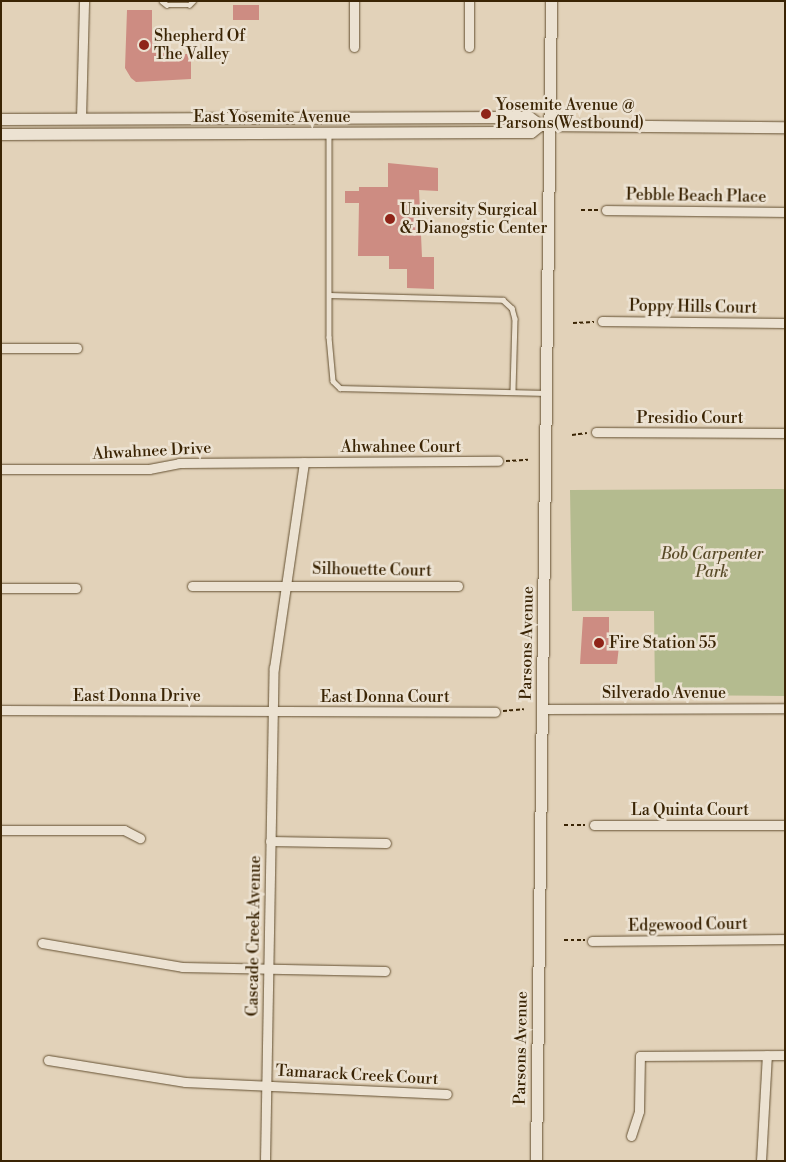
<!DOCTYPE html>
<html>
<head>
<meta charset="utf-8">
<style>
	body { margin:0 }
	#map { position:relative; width:786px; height:1162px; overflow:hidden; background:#e2d2b9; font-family:"Libre Bodoni",serif }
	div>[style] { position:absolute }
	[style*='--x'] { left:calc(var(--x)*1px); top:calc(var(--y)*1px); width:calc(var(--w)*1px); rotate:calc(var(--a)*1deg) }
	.green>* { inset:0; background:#b4bb8f }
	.building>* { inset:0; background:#cd8c82; transform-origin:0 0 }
	.path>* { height:2px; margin-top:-1px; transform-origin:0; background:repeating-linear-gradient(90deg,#3a2404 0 4px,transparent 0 6.5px) }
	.roads { filter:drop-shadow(0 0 1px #645031) drop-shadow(0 0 1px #645031) }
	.lane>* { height:4.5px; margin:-2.25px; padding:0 2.25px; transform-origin:2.25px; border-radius:2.25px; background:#ece2d2 }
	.street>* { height:9px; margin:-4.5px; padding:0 4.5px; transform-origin:4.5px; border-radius:4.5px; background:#ece2d2 }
	.secondary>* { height:11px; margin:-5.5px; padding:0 5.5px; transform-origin:5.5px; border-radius:5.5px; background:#ece2d2 }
	.dots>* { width:14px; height:14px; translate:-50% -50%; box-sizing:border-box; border:2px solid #ece2d2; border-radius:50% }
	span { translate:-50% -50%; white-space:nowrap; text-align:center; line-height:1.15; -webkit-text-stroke:5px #ece2d2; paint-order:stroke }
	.poi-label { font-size:16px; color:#3a2404 }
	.left { translate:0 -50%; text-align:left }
	.street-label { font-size:16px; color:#3a2404 }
	.park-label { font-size:16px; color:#584a27; font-style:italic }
	.frame { position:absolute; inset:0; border:2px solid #3a2404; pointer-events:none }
</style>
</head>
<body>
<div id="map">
	<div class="green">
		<div style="clip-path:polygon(785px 489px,785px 696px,655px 695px,654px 611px,572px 611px,570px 490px)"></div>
	</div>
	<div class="building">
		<div style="left:233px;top:5px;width:26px;height:15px"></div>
		<div style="clip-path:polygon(127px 10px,152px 10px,152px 41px,165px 49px,165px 54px,191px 54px,191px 79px,136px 82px,131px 78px,125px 68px)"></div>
		<div style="clip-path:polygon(388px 163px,438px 168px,438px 191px,419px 190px,422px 257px,434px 257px,434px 289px,407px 288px,407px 269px,389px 269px,389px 256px,358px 256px,359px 203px,345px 203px,345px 191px,359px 191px,359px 187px,388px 187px)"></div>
		<div style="clip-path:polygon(583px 617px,609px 617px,609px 640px,617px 640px,619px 646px,617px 664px,580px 664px)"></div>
	</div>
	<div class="path">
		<div style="--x:581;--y:210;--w:18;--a:0"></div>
		<div style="--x:573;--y:323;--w:21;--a:-3"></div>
		<div style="--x:572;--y:435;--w:15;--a:-8"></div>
		<div style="--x:506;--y:461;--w:22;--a:-3"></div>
		<div style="--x:503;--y:711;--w:21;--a:-5"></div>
		<div style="--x:564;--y:825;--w:21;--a:0"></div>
		<div style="--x:564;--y:940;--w:21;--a:0"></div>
	</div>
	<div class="roads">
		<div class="lane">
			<div style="--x:162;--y:1;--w:6;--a:39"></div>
			<div style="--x:167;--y:5;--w:22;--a:0"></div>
			<div style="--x:189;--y:5;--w:6;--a:-45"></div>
			<div style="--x:329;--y:135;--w:202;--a:90"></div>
			<div style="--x:329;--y:337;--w:44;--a:84.8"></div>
			<div style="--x:333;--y:381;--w:10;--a:45"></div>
			<div style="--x:340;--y:388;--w:205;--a:1.4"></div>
			<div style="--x:329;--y:295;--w:174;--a:1.6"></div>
			<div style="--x:503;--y:300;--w:12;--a:42"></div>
			<div style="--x:512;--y:308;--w:11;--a:75"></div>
			<div style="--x:515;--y:319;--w:73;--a:91.6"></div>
		</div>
		<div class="street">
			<div style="--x:354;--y:47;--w:46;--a:-90"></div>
			<div style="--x:469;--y:47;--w:46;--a:-90"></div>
			<div style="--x:81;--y:118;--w:117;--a:-88.5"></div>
			<div style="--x:606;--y:210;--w:179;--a:0.6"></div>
			<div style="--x:602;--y:321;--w:183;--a:0.6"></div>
			<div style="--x:1;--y:348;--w:76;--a:0"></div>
			<div style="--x:596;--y:432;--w:189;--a:0.3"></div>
			<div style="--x:1;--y:469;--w:148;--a:0"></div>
			<div style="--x:149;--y:469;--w:31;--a:-11"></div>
			<div style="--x:179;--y:463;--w:319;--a:-0.4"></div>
			<div style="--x:192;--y:586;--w:266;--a:0"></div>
			<div style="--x:1;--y:588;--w:75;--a:0"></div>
			<div style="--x:542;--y:709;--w:243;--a:-0.2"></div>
			<div style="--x:1;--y:710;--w:494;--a:0.2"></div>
			<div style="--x:594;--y:825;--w:191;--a:0"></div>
			<div style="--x:1;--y:830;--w:123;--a:0"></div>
			<div style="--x:124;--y:830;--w:18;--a:27"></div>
			<div style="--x:270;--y:841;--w:116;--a:1"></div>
			<div style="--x:592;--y:941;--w:193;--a:-0.6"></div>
			<div style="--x:42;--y:943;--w:142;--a:9.7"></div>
			<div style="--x:182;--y:967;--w:203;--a:1.1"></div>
			<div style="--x:48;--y:1060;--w:139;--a:9.1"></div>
			<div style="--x:185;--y:1082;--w:262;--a:2.6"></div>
			<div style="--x:631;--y:1136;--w:26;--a:-72"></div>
			<div style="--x:639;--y:1111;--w:55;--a:-89"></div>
			<div style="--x:640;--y:1056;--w:145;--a:-0.4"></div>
			<div style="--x:265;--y:1161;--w:493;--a:-89"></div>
			<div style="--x:274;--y:668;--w:208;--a:-81.7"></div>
			<div style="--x:761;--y:1161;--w:106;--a:-86.8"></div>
		</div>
		<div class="secondary">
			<div style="--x:1;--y:119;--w:528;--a:-0.22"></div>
			<div style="--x:529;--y:117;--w:14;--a:36"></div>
			<div style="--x:540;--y:125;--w:245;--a:0.5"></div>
			<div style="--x:1;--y:134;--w:530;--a:-0.22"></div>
			<div style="--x:531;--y:132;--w:11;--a:-38"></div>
			<div style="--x:536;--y:1161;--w:1160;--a:-89.26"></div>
		</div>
	</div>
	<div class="dots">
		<div style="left:144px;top:45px;background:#8f2418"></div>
		<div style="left:486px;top:114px;background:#8f2418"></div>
		<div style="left:390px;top:219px;background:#8f2418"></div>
		<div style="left:599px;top:643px;background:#8f2418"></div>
	</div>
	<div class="poi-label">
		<span class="left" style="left:154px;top:45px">Shepherd Of<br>The Valley</span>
		<span class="left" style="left:496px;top:114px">Yosemite Avenue @<br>Parsons(Westbound)</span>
		<span class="left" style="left:400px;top:219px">University Surgical<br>&amp; Dianogstic Center</span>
		<span class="left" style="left:609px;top:643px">Fire Station 55</span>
	</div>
	<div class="street-label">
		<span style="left:272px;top:117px">East Yosemite Avenue</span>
		<span style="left:696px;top:196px;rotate:1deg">Pebble Beach Place</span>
		<span style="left:693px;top:307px;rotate:1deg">Poppy Hills Court</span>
		<span style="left:690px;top:418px">Presidio Court</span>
		<span style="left:401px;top:447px">Ahwahnee Court</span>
		<span style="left:152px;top:451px;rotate:-3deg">Ahwahnee Drive</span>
		<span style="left:372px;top:570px;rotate:1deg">Silhouette Court</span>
		<span style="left:527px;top:643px;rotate:-89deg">Parsons Avenue</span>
		<span style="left:664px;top:693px">Silverado Avenue</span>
		<span style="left:137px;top:696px">East Donna Drive</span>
		<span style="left:385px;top:697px">East Donna Court</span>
		<span style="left:690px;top:810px">La Quinta Court</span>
		<span style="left:688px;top:925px;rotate:-1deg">Edgewood Court</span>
		<span style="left:254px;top:936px;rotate:-89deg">Cascade Creek Avenue</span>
		<span style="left:521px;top:1048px;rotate:-89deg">Parsons Avenue</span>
		<span style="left:357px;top:1075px;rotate:3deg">Tamarack Creek Court</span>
	</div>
	<div class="park-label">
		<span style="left:712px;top:563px">Bob Carpenter<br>Park</span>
	</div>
	<div class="frame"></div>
</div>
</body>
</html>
